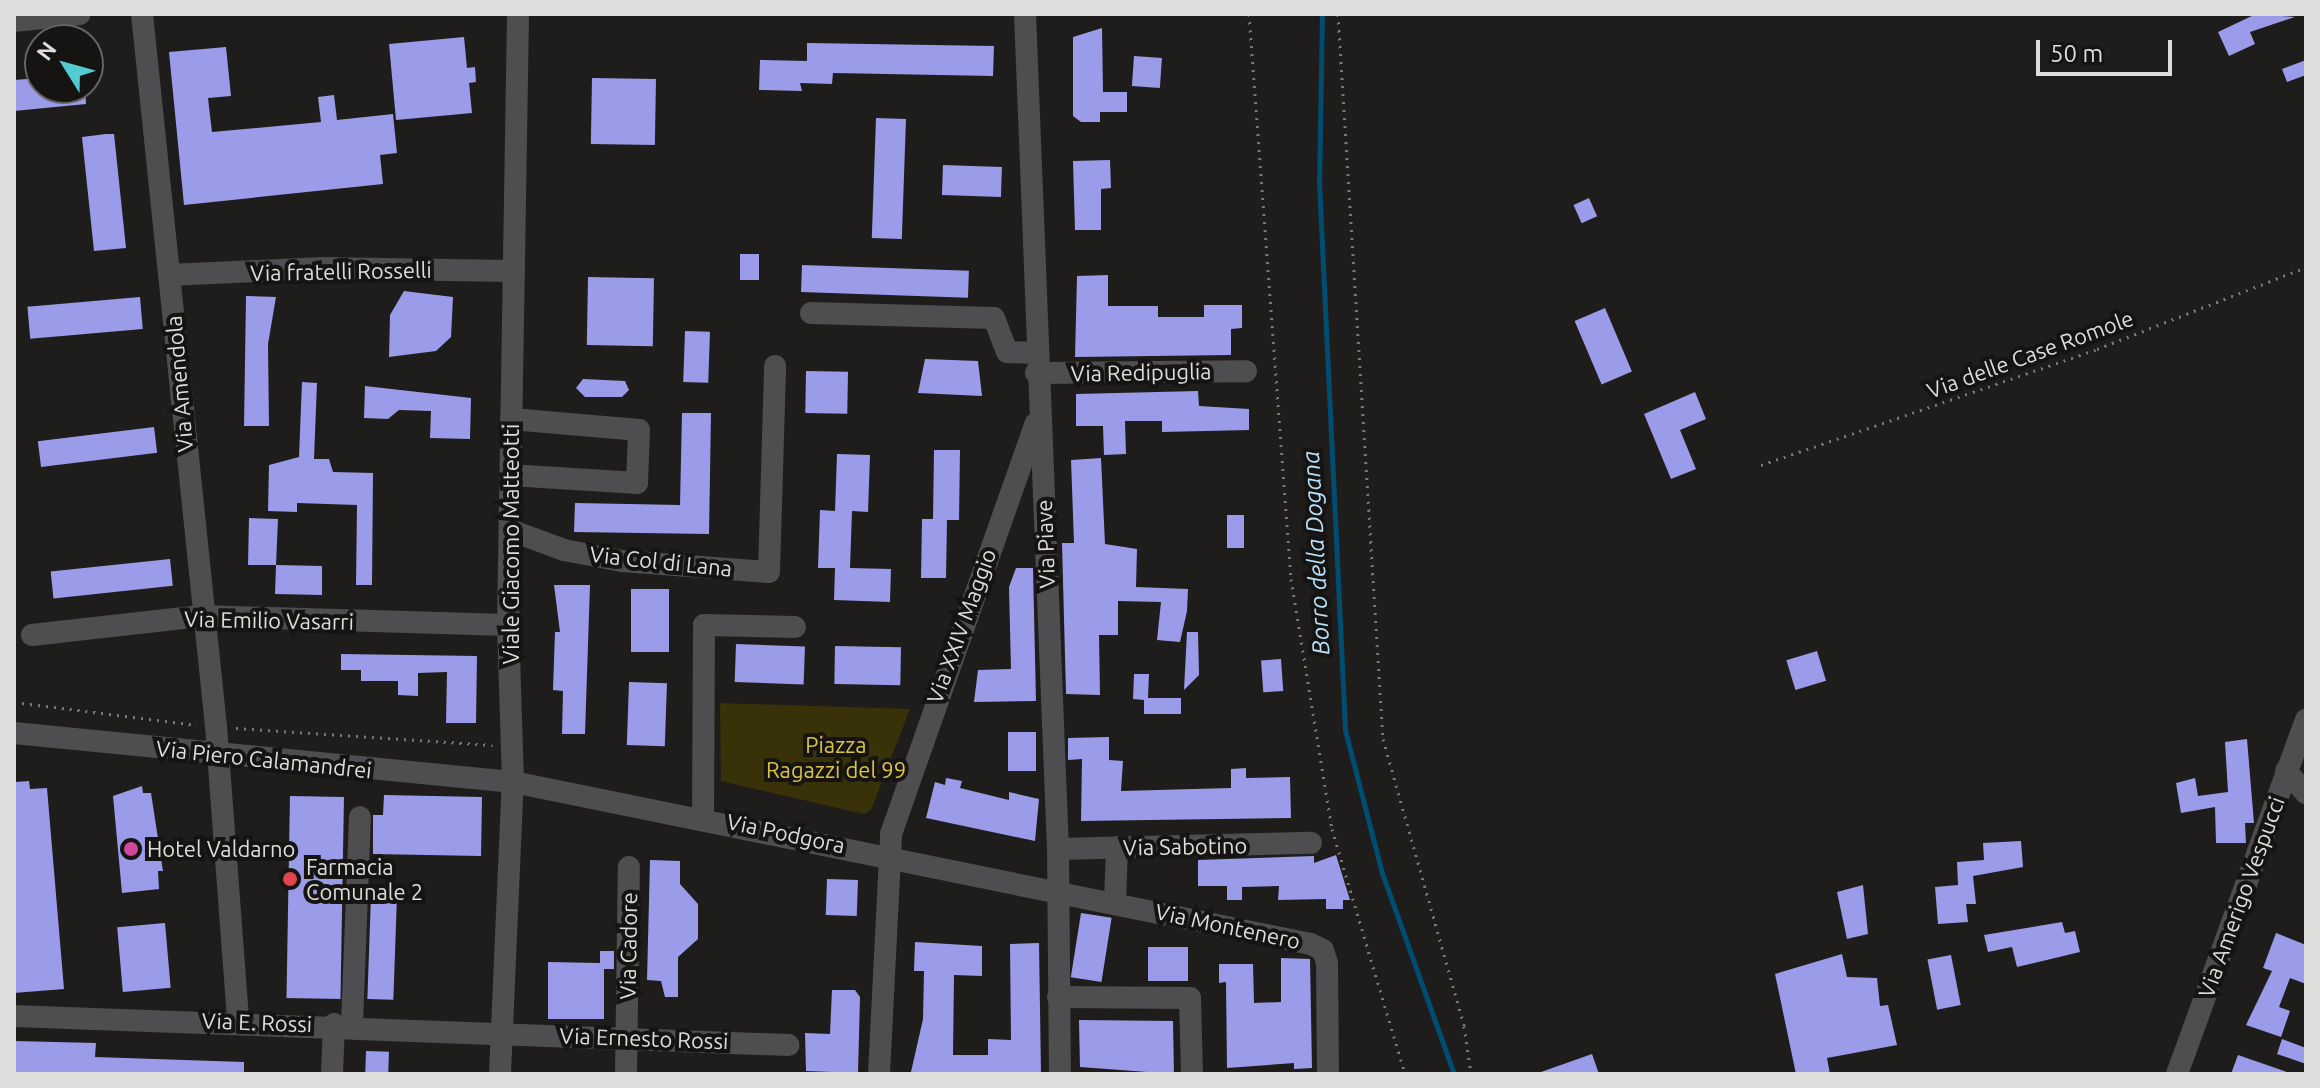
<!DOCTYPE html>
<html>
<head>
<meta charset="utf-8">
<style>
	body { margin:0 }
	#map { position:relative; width:2320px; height:1088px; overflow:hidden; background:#1e1d1b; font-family:Ubuntu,sans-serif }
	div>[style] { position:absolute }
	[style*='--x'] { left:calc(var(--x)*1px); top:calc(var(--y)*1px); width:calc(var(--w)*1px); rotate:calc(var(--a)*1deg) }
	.green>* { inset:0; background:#393107 }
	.stream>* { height:5px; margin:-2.5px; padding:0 2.5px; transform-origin:2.5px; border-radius:2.5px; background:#004d71 }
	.building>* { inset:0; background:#9b9ce9; transform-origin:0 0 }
	.path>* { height:3px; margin-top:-1.5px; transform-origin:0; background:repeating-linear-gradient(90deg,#787876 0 2px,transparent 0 8px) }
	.minor>* { height:22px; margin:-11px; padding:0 11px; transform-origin:11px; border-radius:11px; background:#4e4d4f }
	.dots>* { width:22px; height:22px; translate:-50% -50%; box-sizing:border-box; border:4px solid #151412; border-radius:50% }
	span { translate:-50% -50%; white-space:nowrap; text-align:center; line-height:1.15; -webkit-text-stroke:8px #151412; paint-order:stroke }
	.street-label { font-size:22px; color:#dddddb }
	.park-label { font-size:22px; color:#dac247 }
	.poi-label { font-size:22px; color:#dddddb }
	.left { translate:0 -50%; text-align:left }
	.water-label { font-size:24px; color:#b8e0fb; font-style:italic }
	.frame { position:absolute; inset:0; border:16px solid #dddddb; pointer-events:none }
	.north { position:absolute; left:24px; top:24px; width:80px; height:80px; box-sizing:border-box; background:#151412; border:2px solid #656462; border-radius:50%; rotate:307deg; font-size:22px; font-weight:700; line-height:32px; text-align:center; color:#dddddb }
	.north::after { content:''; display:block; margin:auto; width:28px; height:36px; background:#52ccd0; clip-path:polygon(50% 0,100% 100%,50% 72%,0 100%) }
	.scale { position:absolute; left:2036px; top:40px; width:136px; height:36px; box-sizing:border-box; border:4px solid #dddddb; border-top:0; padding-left:10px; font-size:24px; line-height:28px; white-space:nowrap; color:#dddddb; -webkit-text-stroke:6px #151412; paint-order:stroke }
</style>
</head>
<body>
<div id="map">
	<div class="green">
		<div style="clip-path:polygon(720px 703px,910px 709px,871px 810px,864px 814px,721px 781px)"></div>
	</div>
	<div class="stream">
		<div style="--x:1322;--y:14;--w:168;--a:91"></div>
		<div style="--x:1319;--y:182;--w:549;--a:87.28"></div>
		<div style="--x:1345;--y:730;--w:148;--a:75.5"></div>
		<div style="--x:1382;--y:873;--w:214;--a:70.3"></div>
	</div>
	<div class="building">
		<div style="clip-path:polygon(2256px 14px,2295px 17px,2250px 32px,2255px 44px,2229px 56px,2218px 32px)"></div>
		<div style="clip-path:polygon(1102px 28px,1103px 92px,1127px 92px,1127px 112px,1100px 112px,1100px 122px,1081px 122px,1073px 116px,1073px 37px)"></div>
		<div style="clip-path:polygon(464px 37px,467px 68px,475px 67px,476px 82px,469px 83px,472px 113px,396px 120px,389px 44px)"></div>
		<div style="clip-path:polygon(807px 43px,994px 46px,993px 76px,833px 73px,832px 84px,800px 83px,802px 91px,759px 90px,760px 60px,807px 61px)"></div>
		<div style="clip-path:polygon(226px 47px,231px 96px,208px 98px,212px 132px,321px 122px,318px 97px,334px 95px,337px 120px,393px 114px,397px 153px,380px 155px,383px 184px,184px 205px,169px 52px)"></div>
		<div style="left:1134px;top:56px;width:28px;height:30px;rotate:4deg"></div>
		<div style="clip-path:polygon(2306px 60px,2306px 75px,2287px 82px,2282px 69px)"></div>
		<div style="clip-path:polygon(40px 78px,40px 88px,85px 88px,86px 104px,14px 111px,14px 80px)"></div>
		<div style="left:592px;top:78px;width:64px;height:66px;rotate:1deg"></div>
		<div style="left:876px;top:118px;width:30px;height:120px;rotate:2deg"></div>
		<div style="clip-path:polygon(106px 134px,114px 134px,126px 248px,94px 251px,82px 137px)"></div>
		<div style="clip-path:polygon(1110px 160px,1111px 188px,1101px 189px,1101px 230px,1075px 230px,1073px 161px)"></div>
		<div style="left:943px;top:165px;width:59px;height:30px;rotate:2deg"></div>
		<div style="left:1589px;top:198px;width:20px;height:17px;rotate:66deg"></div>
		<div style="left:740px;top:254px;width:19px;height:26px"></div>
		<div style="left:802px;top:265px;width:167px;height:27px;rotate:2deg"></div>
		<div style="clip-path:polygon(1108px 275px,1108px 306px,1158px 306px,1158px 317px,1204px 317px,1204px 305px,1242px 305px,1242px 328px,1231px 329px,1231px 355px,1075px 357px,1077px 276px)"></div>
		<div style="left:588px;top:277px;width:66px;height:68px;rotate:1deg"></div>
		<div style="clip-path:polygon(404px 291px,453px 297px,451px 337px,436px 351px,389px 357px,390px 315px)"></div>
		<div style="clip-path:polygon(246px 296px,276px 297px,268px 344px,269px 426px,244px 426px)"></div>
		<div style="left:140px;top:297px;width:32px;height:113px;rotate:85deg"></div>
		<div style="left:1605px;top:308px;width:69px;height:33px;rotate:67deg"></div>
		<div style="left:685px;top:331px;width:25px;height:51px;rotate:2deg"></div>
		<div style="clip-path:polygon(925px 359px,978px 361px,982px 396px,918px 393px)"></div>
		<div style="left:806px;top:371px;width:42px;height:42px;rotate:1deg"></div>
		<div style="clip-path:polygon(583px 379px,625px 381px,629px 390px,622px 397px,585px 397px,576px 388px)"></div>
		<div style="clip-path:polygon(302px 382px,317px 383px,314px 459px,329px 459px,333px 472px,373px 473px,372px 585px,356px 585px,357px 505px,297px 503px,297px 512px,268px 511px,269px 465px,299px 457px)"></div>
		<div style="clip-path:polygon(365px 386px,471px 398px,470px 439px,430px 438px,431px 411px,399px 410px,388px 419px,364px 418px)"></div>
		<div style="clip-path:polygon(1198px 391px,1199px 406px,1249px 409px,1249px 430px,1162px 432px,1162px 421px,1125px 421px,1126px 454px,1104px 455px,1103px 426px,1076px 426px,1076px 394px)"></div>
		<div style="clip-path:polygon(1695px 392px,1706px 419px,1680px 430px,1696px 469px,1671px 479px,1644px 414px)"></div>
		<div style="clip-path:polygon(682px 413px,711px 413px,709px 534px,574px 532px,575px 503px,680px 505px)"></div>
		<div style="left:154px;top:427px;width:26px;height:117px;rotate:83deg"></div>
		<div style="clip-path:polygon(934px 450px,960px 450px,959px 520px,947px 520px,946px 578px,921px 578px,922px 519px,933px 519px)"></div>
		<div style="clip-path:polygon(837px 454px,870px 455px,868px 512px,852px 511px,850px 568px,891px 569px,890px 602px,834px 600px,835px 568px,818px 568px,820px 510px,835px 511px)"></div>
		<div style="clip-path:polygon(1101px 458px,1105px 544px,1137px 549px,1136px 587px,1188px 589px,1187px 611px,1180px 642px,1157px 640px,1161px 602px,1118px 601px,1118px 635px,1099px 635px,1100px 695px,1066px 694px,1062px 543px,1074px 543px,1071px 460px)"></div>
		<div style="left:1227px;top:515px;width:17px;height:33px"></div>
		<div style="clip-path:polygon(249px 518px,278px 519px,276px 565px,322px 566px,322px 595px,275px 594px,276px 565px,248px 565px)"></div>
		<div style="left:170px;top:559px;width:27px;height:120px;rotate:84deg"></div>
		<div style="clip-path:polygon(1016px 568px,1033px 568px,1036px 701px,974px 702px,978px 670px,1011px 669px,1009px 587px)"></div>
		<div style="clip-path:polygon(554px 585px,590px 585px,585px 734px,562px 734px,563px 691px,553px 690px,555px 632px,560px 632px)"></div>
		<div style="left:631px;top:589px;width:38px;height:63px"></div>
		<div style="clip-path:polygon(1187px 632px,1198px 632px,1199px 675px,1184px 690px)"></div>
		<div style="left:736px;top:644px;width:69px;height:38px;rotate:2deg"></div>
		<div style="left:835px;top:646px;width:66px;height:38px;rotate:1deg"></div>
		<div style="left:1817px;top:651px;width:31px;height:32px;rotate:73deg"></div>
		<div style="clip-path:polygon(341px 654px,477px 656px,476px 723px,446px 723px,447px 672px,418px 673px,418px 696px,398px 695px,398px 681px,361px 681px,361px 670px,341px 670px)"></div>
		<div style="left:1281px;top:659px;width:32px;height:20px;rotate:86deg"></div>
		<div style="clip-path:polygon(1134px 674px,1149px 674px,1148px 698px,1181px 698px,1181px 714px,1144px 714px,1144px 700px,1133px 699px)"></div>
		<div style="left:629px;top:682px;width:38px;height:63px;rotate:2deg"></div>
		<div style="left:1008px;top:732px;width:28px;height:39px"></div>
		<div style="clip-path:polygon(1109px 737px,1109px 760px,1123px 761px,1121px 791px,1231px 788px,1231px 769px,1246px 768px,1246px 778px,1290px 777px,1291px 818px,1081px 821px,1082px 759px,1068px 760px,1068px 738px)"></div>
		<div style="clip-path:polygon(2247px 739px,2254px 823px,2245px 823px,2246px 843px,2216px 843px,2215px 807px,2181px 813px,2176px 783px,2195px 778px,2198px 796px,2228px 792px,2225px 742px)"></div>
		<div style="clip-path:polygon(946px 778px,962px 781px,960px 788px,1009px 800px,1009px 792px,1039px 799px,1035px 841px,926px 818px,935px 782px,945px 785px)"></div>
		<div style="clip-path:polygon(29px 781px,30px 789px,47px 788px,64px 989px,14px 993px,14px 791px,15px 782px)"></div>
		<div style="clip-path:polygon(142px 786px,143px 793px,151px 793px,163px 871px,158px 871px,159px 889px,122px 893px,113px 796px)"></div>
		<div style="clip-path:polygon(384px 795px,482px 797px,481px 856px,373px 854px,373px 815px,383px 815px)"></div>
		<div style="left:290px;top:796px;width:54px;height:202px;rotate:1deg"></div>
		<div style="clip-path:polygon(2021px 841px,2023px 867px,1973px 876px,1976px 904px,1966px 904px,1968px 922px,1938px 924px,1935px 887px,1958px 885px,1957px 862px,1984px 860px,1983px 843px)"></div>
		<div style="clip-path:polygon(1336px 855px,1350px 900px,1343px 900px,1343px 909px,1326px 909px,1326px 899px,1278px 900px,1279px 886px,1242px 887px,1242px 900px,1227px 900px,1227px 886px,1198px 886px,1198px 860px,1314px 856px,1314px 863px)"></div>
		<div style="clip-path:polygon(650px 860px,680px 861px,680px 884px,698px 904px,698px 939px,678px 957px,678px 997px,665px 997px,661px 981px,647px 980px)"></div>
		<div style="left:827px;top:879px;width:31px;height:36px;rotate:2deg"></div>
		<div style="clip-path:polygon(1863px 885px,1868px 934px,1847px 939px,1837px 892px)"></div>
		<div style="left:371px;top:895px;width:26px;height:104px;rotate:2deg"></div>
		<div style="left:1081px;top:913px;width:31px;height:65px;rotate:9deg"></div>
		<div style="clip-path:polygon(2062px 922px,2065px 933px,2075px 931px,2080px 952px,2017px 967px,2012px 947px,1988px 952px,1984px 935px)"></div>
		<div style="left:165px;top:923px;width:65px;height:48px;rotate:85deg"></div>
		<div style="clip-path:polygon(2276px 933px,2306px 945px,2306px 984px,2290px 978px,2279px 1007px,2290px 1011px,2281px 1037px,2246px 1025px,2272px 971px,2263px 968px)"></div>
		<div style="clip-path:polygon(915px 942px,982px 946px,982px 976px,954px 975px,953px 1055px,988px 1055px,988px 1039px,1011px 1040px,1010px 944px,1039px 943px,1041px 1074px,911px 1072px,923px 1019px,924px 971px,914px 971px)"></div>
		<div style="left:1148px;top:947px;width:40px;height:34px"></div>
		<div style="clip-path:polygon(600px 951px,614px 951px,614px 969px,604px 969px,604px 1019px,548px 1019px,548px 962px,600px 963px)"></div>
		<div style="clip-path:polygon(1842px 954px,1847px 977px,1877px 978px,1880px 1006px,1888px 1005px,1897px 1045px,1827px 1058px,1830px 1074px,1796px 1074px,1775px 974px)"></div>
		<div style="left:1951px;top:955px;width:51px;height:24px;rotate:79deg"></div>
		<div style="clip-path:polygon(1281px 958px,1310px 959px,1312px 1068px,1294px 1069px,1294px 1063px,1227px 1068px,1226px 982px,1219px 983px,1219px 964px,1253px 964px,1254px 1003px,1281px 1002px)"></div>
		<div style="clip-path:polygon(832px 990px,855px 990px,860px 997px,858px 1073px,806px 1071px,805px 1033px,830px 1034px)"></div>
		<div style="clip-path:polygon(1079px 1020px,1173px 1021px,1174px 1074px,1080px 1067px)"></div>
		<div style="clip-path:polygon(2282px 1039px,2306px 1048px,2306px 1064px,2277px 1054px)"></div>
		<div style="clip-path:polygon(14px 1041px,96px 1043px,95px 1057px,244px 1062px,244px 1074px,14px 1074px)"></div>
		<div style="left:366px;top:1051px;width:23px;height:23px;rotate:2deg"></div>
		<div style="clip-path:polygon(1592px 1054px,1599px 1074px,1542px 1074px,1541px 1072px)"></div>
		<div style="clip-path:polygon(2238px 1055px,2287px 1072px,2286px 1074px,2231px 1074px)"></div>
	</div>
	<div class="path">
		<div style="--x:1249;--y:14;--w:567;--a:85.75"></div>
		<div style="--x:1291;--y:579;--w:253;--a:80.7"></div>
		<div style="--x:1332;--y:829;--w:256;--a:73.4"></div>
		<div style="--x:1338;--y:14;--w:726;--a:86.45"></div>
		<div style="--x:1383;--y:739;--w:298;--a:74.2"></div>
		<div style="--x:1464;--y:1026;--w:49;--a:81.7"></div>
		<div style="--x:1761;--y:465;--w:355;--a:-19"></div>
		<div style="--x:2097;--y:349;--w:225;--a:-21.4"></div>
		<div style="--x:14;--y:702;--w:184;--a:7.2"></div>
		<div style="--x:236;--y:728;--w:257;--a:3.8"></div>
	</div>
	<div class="minor">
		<div style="--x:142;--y:14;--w:716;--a:84.07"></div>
		<div style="--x:216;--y:726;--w:296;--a:85.7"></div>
		<div style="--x:1025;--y:14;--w:836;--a:87.74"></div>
		<div style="--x:1058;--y:849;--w:225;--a:89.5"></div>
		<div style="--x:14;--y:21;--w:66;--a:-6.1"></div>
		<div style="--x:169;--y:275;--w:154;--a:-2.6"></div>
		<div style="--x:323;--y:268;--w:191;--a:0.9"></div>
		<div style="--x:811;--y:313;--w:183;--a:1.6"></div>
		<div style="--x:994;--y:318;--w:36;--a:69"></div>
		<div style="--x:1007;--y:352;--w:29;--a:2"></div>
		<div style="--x:1036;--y:373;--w:210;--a:-0.5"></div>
		<div style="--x:510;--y:475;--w:127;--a:3.6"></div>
		<div style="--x:637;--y:483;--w:53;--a:-87.8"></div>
		<div style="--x:639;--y:430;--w:128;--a:-175.1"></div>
		<div style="--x:510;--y:530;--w:58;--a:20.3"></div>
		<div style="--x:564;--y:550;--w:59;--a:10.7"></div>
		<div style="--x:622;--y:561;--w:147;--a:4.3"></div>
		<div style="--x:769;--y:572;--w:206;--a:-88.3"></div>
		<div style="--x:32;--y:635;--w:170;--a:-6.4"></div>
		<div style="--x:201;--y:616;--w:307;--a:1.7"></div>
		<div style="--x:14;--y:733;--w:501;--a:5.61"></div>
		<div style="--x:513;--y:782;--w:814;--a:11.48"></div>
		<div style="--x:1311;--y:944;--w:13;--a:27"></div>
		<div style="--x:1323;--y:950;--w:14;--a:73"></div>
		<div style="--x:1327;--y:963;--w:111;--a:89.5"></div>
		<div style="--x:2286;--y:771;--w:30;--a:48"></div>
		<div style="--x:703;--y:816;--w:191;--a:-89.7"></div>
		<div style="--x:704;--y:625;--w:91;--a:1.3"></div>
		<div style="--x:1058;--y:849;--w:253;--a:-1.4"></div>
		<div style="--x:1115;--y:902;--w:55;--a:-87.9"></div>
		<div style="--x:1058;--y:997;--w:132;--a:0.4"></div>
		<div style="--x:1190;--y:998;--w:76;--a:88.5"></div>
		<div style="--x:14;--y:1016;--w:775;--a:2.15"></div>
		<div style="--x:352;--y:1024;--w:207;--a:-87.8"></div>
		<div style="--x:332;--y:1074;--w:50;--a:-87.7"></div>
		<div style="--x:500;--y:1074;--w:292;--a:-87.5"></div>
		<div style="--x:513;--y:782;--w:157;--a:-91.8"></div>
		<div style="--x:508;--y:625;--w:611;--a:-89.06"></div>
		<div style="--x:626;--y:1074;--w:207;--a:-89.2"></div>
		<div style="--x:879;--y:1074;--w:240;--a:-87.1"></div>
		<div style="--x:891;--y:834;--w:435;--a:-70.6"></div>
		<div style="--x:2177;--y:1074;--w:377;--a:-70"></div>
	</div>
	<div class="dots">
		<div style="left:131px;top:849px;background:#d1479c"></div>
		<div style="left:290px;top:879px;background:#e0444e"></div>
	</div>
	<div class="street-label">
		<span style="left:341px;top:271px;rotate:-1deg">Via fratelli Rosselli</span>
		<span style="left:2030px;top:354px;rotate:-20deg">Via delle Case Romole</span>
		<span style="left:1141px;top:372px;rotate:-1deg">Via Redipuglia</span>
		<span style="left:179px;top:384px;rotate:-95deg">Via Amendola</span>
		<span style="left:511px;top:544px;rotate:-90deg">Viale Giacomo Matteotti</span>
		<span style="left:1045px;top:544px;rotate:-92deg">Via Piave</span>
		<span style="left:661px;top:561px;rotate:6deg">Via Col di Lana</span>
		<span style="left:269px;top:620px;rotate:1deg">Via Emilio Vasarri</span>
		<span style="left:961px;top:626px;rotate:-70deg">Via XXIV Maggio</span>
		<span style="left:264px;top:759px;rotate:6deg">Via Piero Calamandrei</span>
		<span style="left:786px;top:833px;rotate:12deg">Via Podgora</span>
		<span style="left:1185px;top:846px;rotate:-1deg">Via Sabotino</span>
		<span style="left:2241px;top:897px;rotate:-70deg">Via Amerigo Vespucci</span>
		<span style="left:1228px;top:926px;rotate:12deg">Via Montenero</span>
		<span style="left:628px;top:946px;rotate:-89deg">Via Cadore</span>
		<span style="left:257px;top:1022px;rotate:2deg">Via E. Rossi</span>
		<span style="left:644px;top:1038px;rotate:2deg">Via Ernesto Rossi</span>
	</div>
	<div class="park-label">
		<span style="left:836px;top:757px">Piazza<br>Ragazzi del 99</span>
	</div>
	<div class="poi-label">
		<span class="left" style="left:147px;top:849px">Hotel Valdarno</span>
		<span class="left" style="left:306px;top:879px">Farmacia<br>Comunale 2</span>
	</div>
	<div class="water-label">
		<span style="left:1316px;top:553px;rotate:-93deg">Borro della Dogana</span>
	</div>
	<div class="frame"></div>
	<div class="north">N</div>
	<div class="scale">50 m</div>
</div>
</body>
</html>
